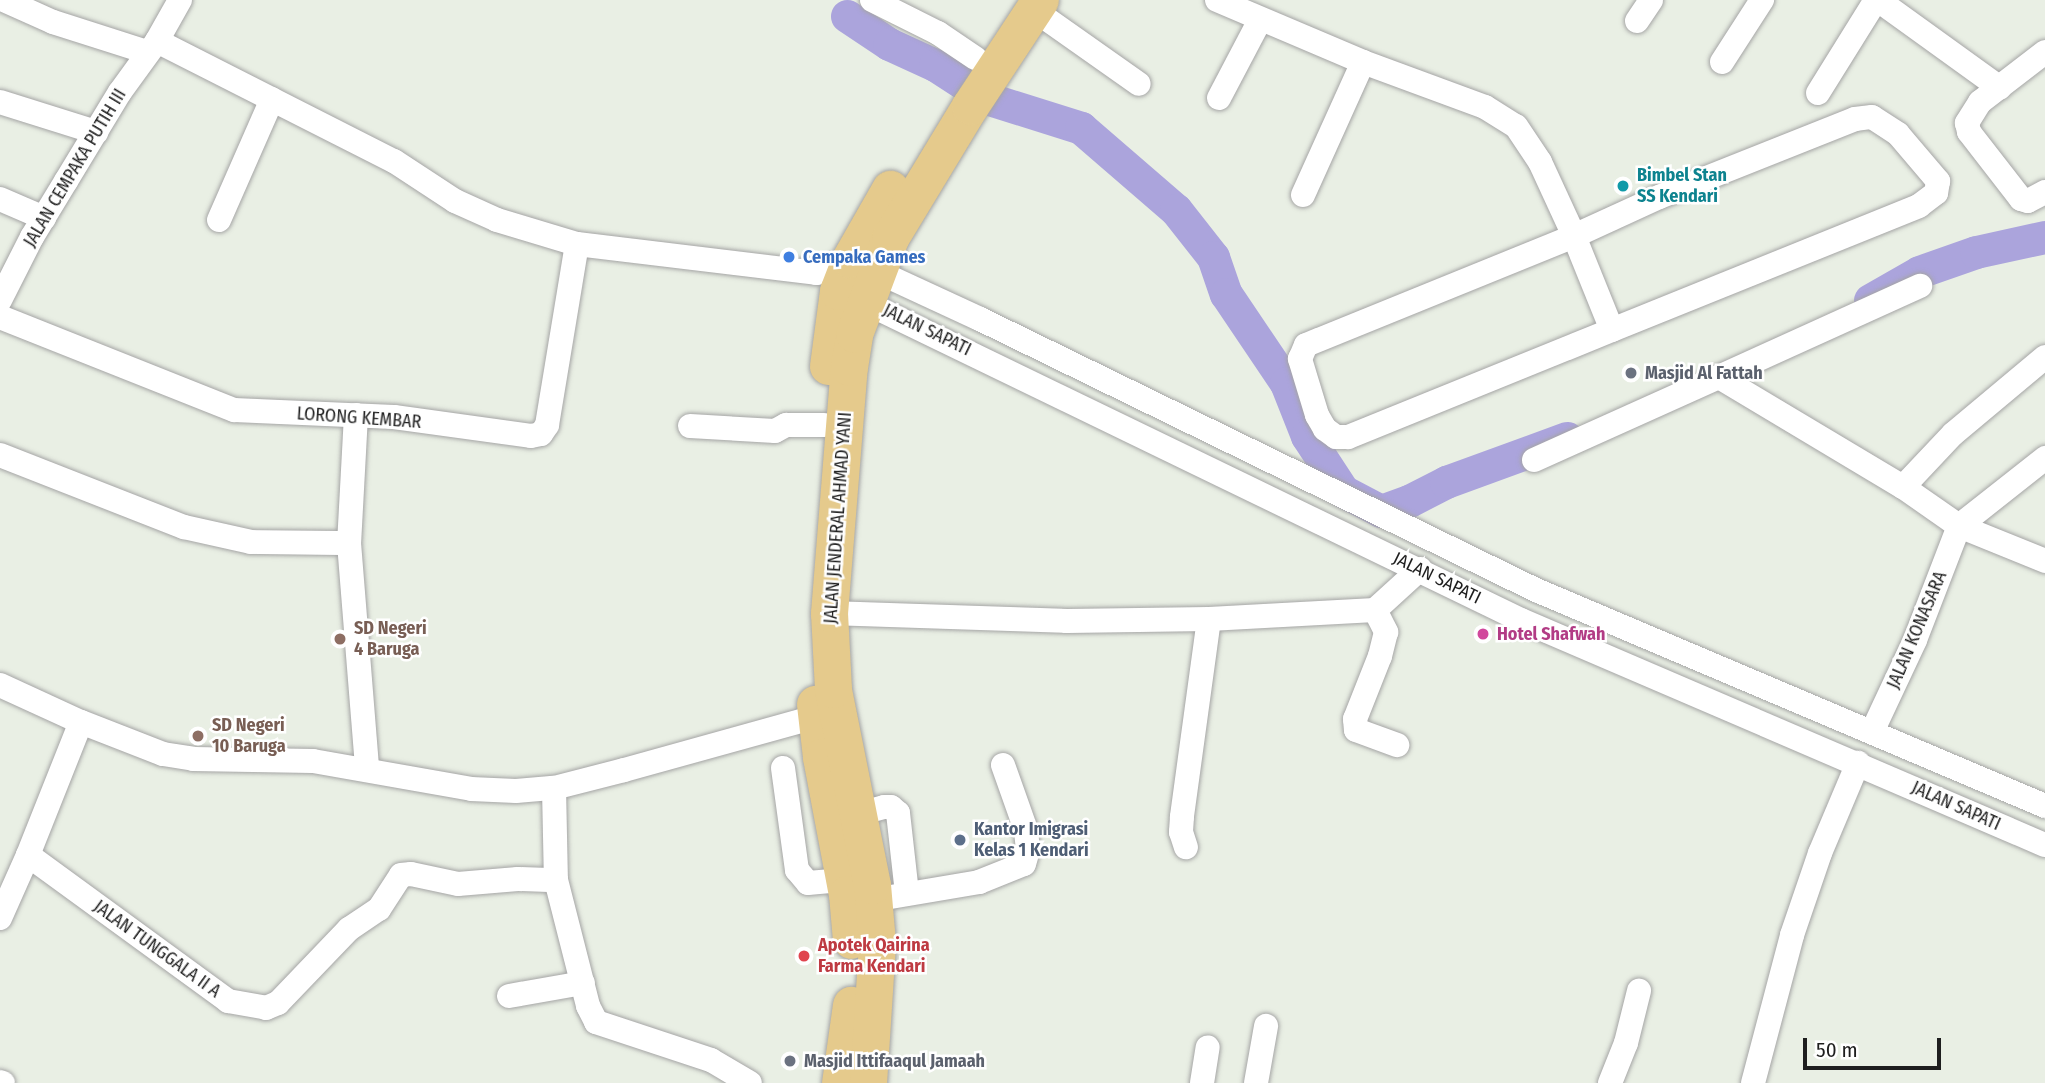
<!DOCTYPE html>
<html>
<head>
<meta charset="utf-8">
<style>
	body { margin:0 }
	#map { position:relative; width:2045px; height:1083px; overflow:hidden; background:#e9efe4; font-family:"Fira Sans Condensed",sans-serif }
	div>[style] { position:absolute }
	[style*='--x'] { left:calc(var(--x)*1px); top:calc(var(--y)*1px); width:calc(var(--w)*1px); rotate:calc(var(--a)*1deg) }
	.river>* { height:33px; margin:-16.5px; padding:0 16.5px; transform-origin:16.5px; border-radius:16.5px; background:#aba4dc }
	.roads { filter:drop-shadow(0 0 2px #a5a5a5) drop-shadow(0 0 2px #a5a5a5) }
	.minor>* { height:24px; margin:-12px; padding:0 12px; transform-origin:12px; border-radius:12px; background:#fff }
	.highway>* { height:37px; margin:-18.5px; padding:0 18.5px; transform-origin:18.5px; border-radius:18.5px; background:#e5ca8c }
	.dots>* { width:19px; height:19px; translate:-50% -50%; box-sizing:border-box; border:4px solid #fff; border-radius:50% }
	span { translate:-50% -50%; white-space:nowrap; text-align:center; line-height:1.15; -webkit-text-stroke:5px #fff; paint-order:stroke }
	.street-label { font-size:18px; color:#1e1e1e }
	.culture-label { font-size:18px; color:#0d838f; font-weight:700 }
	.left { translate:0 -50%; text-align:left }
	.shop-label { font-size:18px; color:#366cbe; font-weight:700 }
	.worship-label { font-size:18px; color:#5b616d; font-weight:700 }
	.education-label { font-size:18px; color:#785e54; font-weight:700 }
	.hotel-label { font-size:18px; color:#b23c85; font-weight:700 }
	.service-label { font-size:18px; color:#4e5e75; font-weight:700 }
	.health-label { font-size:18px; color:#be3a42; font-weight:700 }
	.scale { position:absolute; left:1803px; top:1038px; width:138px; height:32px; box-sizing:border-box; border:4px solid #1e1e1e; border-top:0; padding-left:9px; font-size:21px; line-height:24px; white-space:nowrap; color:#1e1e1e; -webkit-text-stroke:5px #fff; paint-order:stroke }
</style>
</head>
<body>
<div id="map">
	<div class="river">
		<div style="--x:847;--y:16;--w:50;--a:33.7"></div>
		<div style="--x:889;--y:44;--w:51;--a:24.5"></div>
		<div style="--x:935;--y:65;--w:61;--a:32.9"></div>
		<div style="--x:986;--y:98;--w:100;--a:17.5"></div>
		<div style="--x:1081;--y:128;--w:125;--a:40.8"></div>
		<div style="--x:1176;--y:210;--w:60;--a:51.8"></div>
		<div style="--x:1213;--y:257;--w:39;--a:71"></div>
		<div style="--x:1226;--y:294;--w:107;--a:56"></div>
		<div style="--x:1286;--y:383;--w:57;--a:68.4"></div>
		<div style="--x:1307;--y:436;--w:66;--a:56.8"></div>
		<div style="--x:1343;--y:491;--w:43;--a:27.8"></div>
		<div style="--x:1381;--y:511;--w:30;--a:-20"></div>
		<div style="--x:1409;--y:501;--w:42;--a:-27.2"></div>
		<div style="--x:1446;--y:482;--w:129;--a:-20"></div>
		<div style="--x:1870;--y:300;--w:56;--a:-29.7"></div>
		<div style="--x:1919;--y:272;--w:60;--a:-19.3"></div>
		<div style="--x:1976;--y:252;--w:71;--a:-12.3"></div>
	</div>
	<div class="roads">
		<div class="minor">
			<div style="--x:4;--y:0;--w:54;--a:24.2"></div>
			<div style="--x:53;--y:22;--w:99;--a:17.7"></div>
			<div style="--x:180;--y:0;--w:47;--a:119.3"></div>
			<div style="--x:157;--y:41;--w:266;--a:26.9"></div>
			<div style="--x:394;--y:161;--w:73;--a:33.3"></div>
			<div style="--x:455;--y:201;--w:46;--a:24.3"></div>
			<div style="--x:497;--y:220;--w:84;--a:16.7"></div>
			<div style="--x:577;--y:244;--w:241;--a:6.9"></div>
			<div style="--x:816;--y:273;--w:37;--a:-22"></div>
			<div style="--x:850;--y:259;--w:143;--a:24.8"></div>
			<div style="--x:980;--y:319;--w:619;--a:25.99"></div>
			<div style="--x:1536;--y:590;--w:553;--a:22.99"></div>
			<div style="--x:872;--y:0;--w:74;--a:26.6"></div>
			<div style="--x:938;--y:33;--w:45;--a:34"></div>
			<div style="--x:1217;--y:0;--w:159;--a:23"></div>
			<div style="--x:1363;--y:62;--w:130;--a:20.2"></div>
			<div style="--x:1485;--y:107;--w:36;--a:32"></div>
			<div style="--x:1516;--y:126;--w:43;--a:56.3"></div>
			<div style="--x:1540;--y:162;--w:81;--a:65.3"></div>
			<div style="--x:1574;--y:236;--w:94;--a:-24.6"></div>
			<div style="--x:1659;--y:197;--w:211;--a:-21.7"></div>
			<div style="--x:1855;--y:119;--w:17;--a:-7"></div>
			<div style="--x:1872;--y:117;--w:31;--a:33"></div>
			<div style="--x:1898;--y:134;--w:62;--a:49.6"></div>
			<div style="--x:1938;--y:181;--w:12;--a:99"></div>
			<div style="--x:1936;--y:193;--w:21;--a:143"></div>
			<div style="--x:1919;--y:206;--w:331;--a:158"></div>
			<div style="--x:1612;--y:330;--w:285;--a:157.9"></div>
			<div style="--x:1348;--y:437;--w:12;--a:180"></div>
			<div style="--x:1336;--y:437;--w:14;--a:-144"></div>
			<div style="--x:1325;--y:429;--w:16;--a:-120"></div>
			<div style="--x:1317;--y:415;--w:59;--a:-106.9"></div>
			<div style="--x:1300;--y:359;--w:15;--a:-67"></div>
			<div style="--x:1306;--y:345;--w:289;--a:-22.1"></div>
			<div style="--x:1574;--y:236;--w:101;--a:68"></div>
			<div style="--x:1878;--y:0;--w:150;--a:35.8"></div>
			<div style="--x:1034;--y:10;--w:128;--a:35.2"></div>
			<div style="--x:1637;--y:21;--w:25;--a:-56"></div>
			<div style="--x:2045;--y:52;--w:82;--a:142.4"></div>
			<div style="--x:1980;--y:102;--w:25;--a:122"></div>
			<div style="--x:1967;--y:123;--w:9;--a:77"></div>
			<div style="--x:1969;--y:132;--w:85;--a:52.2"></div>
			<div style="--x:2021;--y:199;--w:7;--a:16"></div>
			<div style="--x:2028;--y:201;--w:19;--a:-28"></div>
			<div style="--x:1722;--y:62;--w:74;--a:-57.2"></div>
			<div style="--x:1818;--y:93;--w:110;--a:-58.1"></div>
			<div style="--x:1219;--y:98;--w:88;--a:-62.3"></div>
			<div style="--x:0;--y:102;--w:101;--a:17.4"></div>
			<div style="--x:1303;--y:195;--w:146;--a:-65.7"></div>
			<div style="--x:0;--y:199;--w:48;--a:23.4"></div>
			<div style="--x:219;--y:220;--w:132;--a:-66.3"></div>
			<div style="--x:854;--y:297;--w:741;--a:25.84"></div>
			<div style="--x:1521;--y:620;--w:570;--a:23.24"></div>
			<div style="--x:0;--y:300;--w:71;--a:-63.1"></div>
			<div style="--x:32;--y:237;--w:66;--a:-58.7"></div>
			<div style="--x:66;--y:181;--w:104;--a:-58.8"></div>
			<div style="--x:120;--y:92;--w:63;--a:-54"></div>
			<div style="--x:0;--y:317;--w:252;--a:21.7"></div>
			<div style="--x:234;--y:410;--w:160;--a:2.5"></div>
			<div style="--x:394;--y:417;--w:138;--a:7.9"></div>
			<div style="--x:531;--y:436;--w:10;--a:-11"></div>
			<div style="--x:541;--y:434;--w:11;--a:-56"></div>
			<div style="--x:547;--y:425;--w:183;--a:-80.6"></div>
			<div style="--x:1719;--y:377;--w:221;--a:-24.4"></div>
			<div style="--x:356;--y:415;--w:128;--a:93.1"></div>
			<div style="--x:349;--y:543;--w:227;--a:85.4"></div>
			<div style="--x:690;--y:426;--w:85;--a:3.4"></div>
			<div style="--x:775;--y:431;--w:13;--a:-29"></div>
			<div style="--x:786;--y:425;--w:38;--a:0"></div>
			<div style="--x:0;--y:455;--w:198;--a:21.4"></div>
			<div style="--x:184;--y:527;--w:69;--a:12.6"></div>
			<div style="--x:251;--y:542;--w:98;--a:0.6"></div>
			<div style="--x:1534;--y:460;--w:203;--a:-24.2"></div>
			<div style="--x:1719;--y:377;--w:214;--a:30.9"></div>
			<div style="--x:1903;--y:487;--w:68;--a:34.9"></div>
			<div style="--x:1959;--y:526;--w:93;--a:22.1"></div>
			<div style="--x:1903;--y:487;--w:73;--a:-46.7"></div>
			<div style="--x:1953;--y:434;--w:120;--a:-39.9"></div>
			<div style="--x:1375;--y:610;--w:61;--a:-42.3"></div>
			<div style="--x:829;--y:613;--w:238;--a:1.9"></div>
			<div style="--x:1067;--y:621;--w:142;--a:-0.8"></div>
			<div style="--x:1209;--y:619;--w:200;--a:97.8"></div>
			<div style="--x:1182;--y:817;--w:15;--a:94"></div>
			<div style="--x:1181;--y:832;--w:16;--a:72"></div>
			<div style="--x:1209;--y:619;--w:166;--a:-3.1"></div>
			<div style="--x:1375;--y:610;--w:25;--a:63"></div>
			<div style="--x:1386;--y:632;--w:25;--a:104"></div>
			<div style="--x:1380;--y:656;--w:68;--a:111.6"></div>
			<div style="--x:1355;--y:719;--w:11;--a:85"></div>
			<div style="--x:1356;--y:730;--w:44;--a:20.1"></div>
			<div style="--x:0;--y:685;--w:89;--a:24.6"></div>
			<div style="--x:81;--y:722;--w:88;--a:21.3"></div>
			<div style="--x:163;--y:754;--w:30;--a:9"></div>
			<div style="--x:193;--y:759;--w:120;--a:1"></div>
			<div style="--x:313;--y:761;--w:160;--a:10"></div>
			<div style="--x:471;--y:789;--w:45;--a:2.5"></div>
			<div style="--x:516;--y:791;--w:38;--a:-5"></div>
			<div style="--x:554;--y:788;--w:72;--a:-14.4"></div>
			<div style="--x:624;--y:770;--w:213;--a:-15.5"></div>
			<div style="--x:1872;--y:732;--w:102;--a:-64.9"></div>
			<div style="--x:1915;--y:640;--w:122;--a:-68.9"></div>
			<div style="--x:1959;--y:526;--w:110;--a:-38.3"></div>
			<div style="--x:783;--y:768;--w:103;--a:82.2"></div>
			<div style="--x:797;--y:870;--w:17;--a:50"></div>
			<div style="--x:808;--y:883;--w:36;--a:-5"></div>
			<div style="--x:554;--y:788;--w:92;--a:88.8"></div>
			<div style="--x:556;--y:880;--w:130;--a:75.7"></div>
			<div style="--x:588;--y:1006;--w:18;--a:63"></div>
			<div style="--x:596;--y:1022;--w:121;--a:18.3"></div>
			<div style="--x:711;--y:1060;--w:45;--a:30.5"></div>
			<div style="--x:858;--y:814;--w:27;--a:-15"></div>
			<div style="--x:884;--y:807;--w:7;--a:0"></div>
			<div style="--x:891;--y:807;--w:9;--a:41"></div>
			<div style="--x:898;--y:813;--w:81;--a:83.6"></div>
			<div style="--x:28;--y:855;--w:143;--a:-68.3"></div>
			<div style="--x:873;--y:900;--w:108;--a:-9.6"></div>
			<div style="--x:979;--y:882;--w:48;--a:-21.8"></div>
			<div style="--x:1024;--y:864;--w:15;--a:-74"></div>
			<div style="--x:1028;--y:850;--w:20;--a:-96"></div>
			<div style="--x:1026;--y:830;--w:69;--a:-109.5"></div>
			<div style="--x:0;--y:918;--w:69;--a:-66"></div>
			<div style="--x:28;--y:855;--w:248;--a:36.1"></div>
			<div style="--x:228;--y:1001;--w:39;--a:10"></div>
			<div style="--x:266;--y:1008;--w:13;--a:-23"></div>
			<div style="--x:278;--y:1003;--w:103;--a:-46.2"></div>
			<div style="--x:349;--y:929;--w:36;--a:-34"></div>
			<div style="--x:379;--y:909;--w:40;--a:-57.1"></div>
			<div style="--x:401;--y:875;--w:10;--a:-6"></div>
			<div style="--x:411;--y:874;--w:48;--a:12"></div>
			<div style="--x:458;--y:884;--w:60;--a:-4.8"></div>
			<div style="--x:518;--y:879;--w:38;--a:2"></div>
			<div style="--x:509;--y:996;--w:75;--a:-10"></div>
			<div style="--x:0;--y:1082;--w:3;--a:18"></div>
			<div style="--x:1202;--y:1083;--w:36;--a:-81"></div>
			<div style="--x:1256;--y:1083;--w:58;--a:-80"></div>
			<div style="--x:1610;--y:1083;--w:43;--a:-68.2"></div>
			<div style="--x:1626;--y:1043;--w:54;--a:-76"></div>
			<div style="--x:1753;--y:1083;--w:153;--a:-75.2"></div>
			<div style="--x:1792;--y:935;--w:87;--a:-71.1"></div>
			<div style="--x:1820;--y:853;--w:98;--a:-67.1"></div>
		</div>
		<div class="highway">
			<div style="--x:828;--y:366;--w:76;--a:-82.4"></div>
			<div style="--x:838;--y:291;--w:34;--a:-69"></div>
			<div style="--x:850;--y:259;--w:81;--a:-60.3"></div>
			<div style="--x:815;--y:704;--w:53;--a:83.5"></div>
			<div style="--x:821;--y:757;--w:139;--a:79.3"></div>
			<div style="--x:847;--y:894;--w:46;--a:85"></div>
			<div style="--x:840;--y:1083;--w:79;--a:-82"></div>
			<div style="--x:868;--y:1083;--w:141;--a:-86.3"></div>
			<div style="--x:877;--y:942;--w:57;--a:-95"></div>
			<div style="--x:872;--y:885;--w:200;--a:-101.3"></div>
			<div style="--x:833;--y:689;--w:76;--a:-93"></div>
			<div style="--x:829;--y:613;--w:247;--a:-85.4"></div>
			<div style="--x:849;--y:367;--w:33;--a:-81"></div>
			<div style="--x:854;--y:334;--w:103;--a:-69.4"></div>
			<div style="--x:890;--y:238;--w:154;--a:-58.8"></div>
			<div style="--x:970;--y:106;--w:127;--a:-56.6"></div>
		</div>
	</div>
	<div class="dots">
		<div style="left:1623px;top:186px;background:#0f9aa8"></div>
		<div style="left:789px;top:257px;background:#3f7fe0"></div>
		<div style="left:1631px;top:373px;background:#6b7280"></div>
		<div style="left:1483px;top:634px;background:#d1479c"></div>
		<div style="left:340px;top:639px;background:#8d6e63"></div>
		<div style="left:198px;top:736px;background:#8d6e63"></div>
		<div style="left:960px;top:840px;background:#5c6f8a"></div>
		<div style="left:804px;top:956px;background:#e0444e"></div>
		<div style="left:790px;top:1061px;background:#6b7280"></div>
	</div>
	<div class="street-label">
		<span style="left:75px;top:168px;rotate:-59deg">JALAN CEMPAKA PUTIH III</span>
		<span style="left:927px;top:330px;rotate:26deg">JALAN SAPATI</span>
		<span style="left:359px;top:418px;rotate:4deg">LORONG KEMBAR</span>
		<span style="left:838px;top:518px;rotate:-86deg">JALAN JENDERAL AHMAD YANI</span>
		<span style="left:1437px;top:578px;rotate:26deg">JALAN SAPATI</span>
		<span style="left:1917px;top:630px;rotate:-67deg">JALAN KONASARA</span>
		<span style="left:1956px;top:806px;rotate:24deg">JALAN SAPATI</span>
		<span style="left:157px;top:949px;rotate:36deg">JALAN TUNGGALA II A</span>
	</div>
	<div class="culture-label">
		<span class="left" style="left:1637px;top:186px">Bimbel Stan<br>SS Kendari</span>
	</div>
	<div class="shop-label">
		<span class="left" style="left:803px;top:257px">Cempaka Games</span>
	</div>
	<div class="worship-label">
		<span class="left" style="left:1645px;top:373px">Masjid Al Fattah</span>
		<span class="left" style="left:804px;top:1061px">Masjid Ittifaaqul Jamaah</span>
	</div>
	<div class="education-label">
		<span class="left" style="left:354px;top:639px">SD Negeri<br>4 Baruga</span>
		<span class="left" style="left:212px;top:736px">SD Negeri<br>10 Baruga</span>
	</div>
	<div class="hotel-label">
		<span class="left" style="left:1497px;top:634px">Hotel Shafwah</span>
	</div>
	<div class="service-label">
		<span class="left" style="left:974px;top:840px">Kantor Imigrasi<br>Kelas 1 Kendari</span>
	</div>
	<div class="health-label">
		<span class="left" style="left:818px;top:956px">Apotek Qairina<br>Farma Kendari</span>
	</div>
	<div class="scale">50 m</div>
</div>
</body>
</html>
